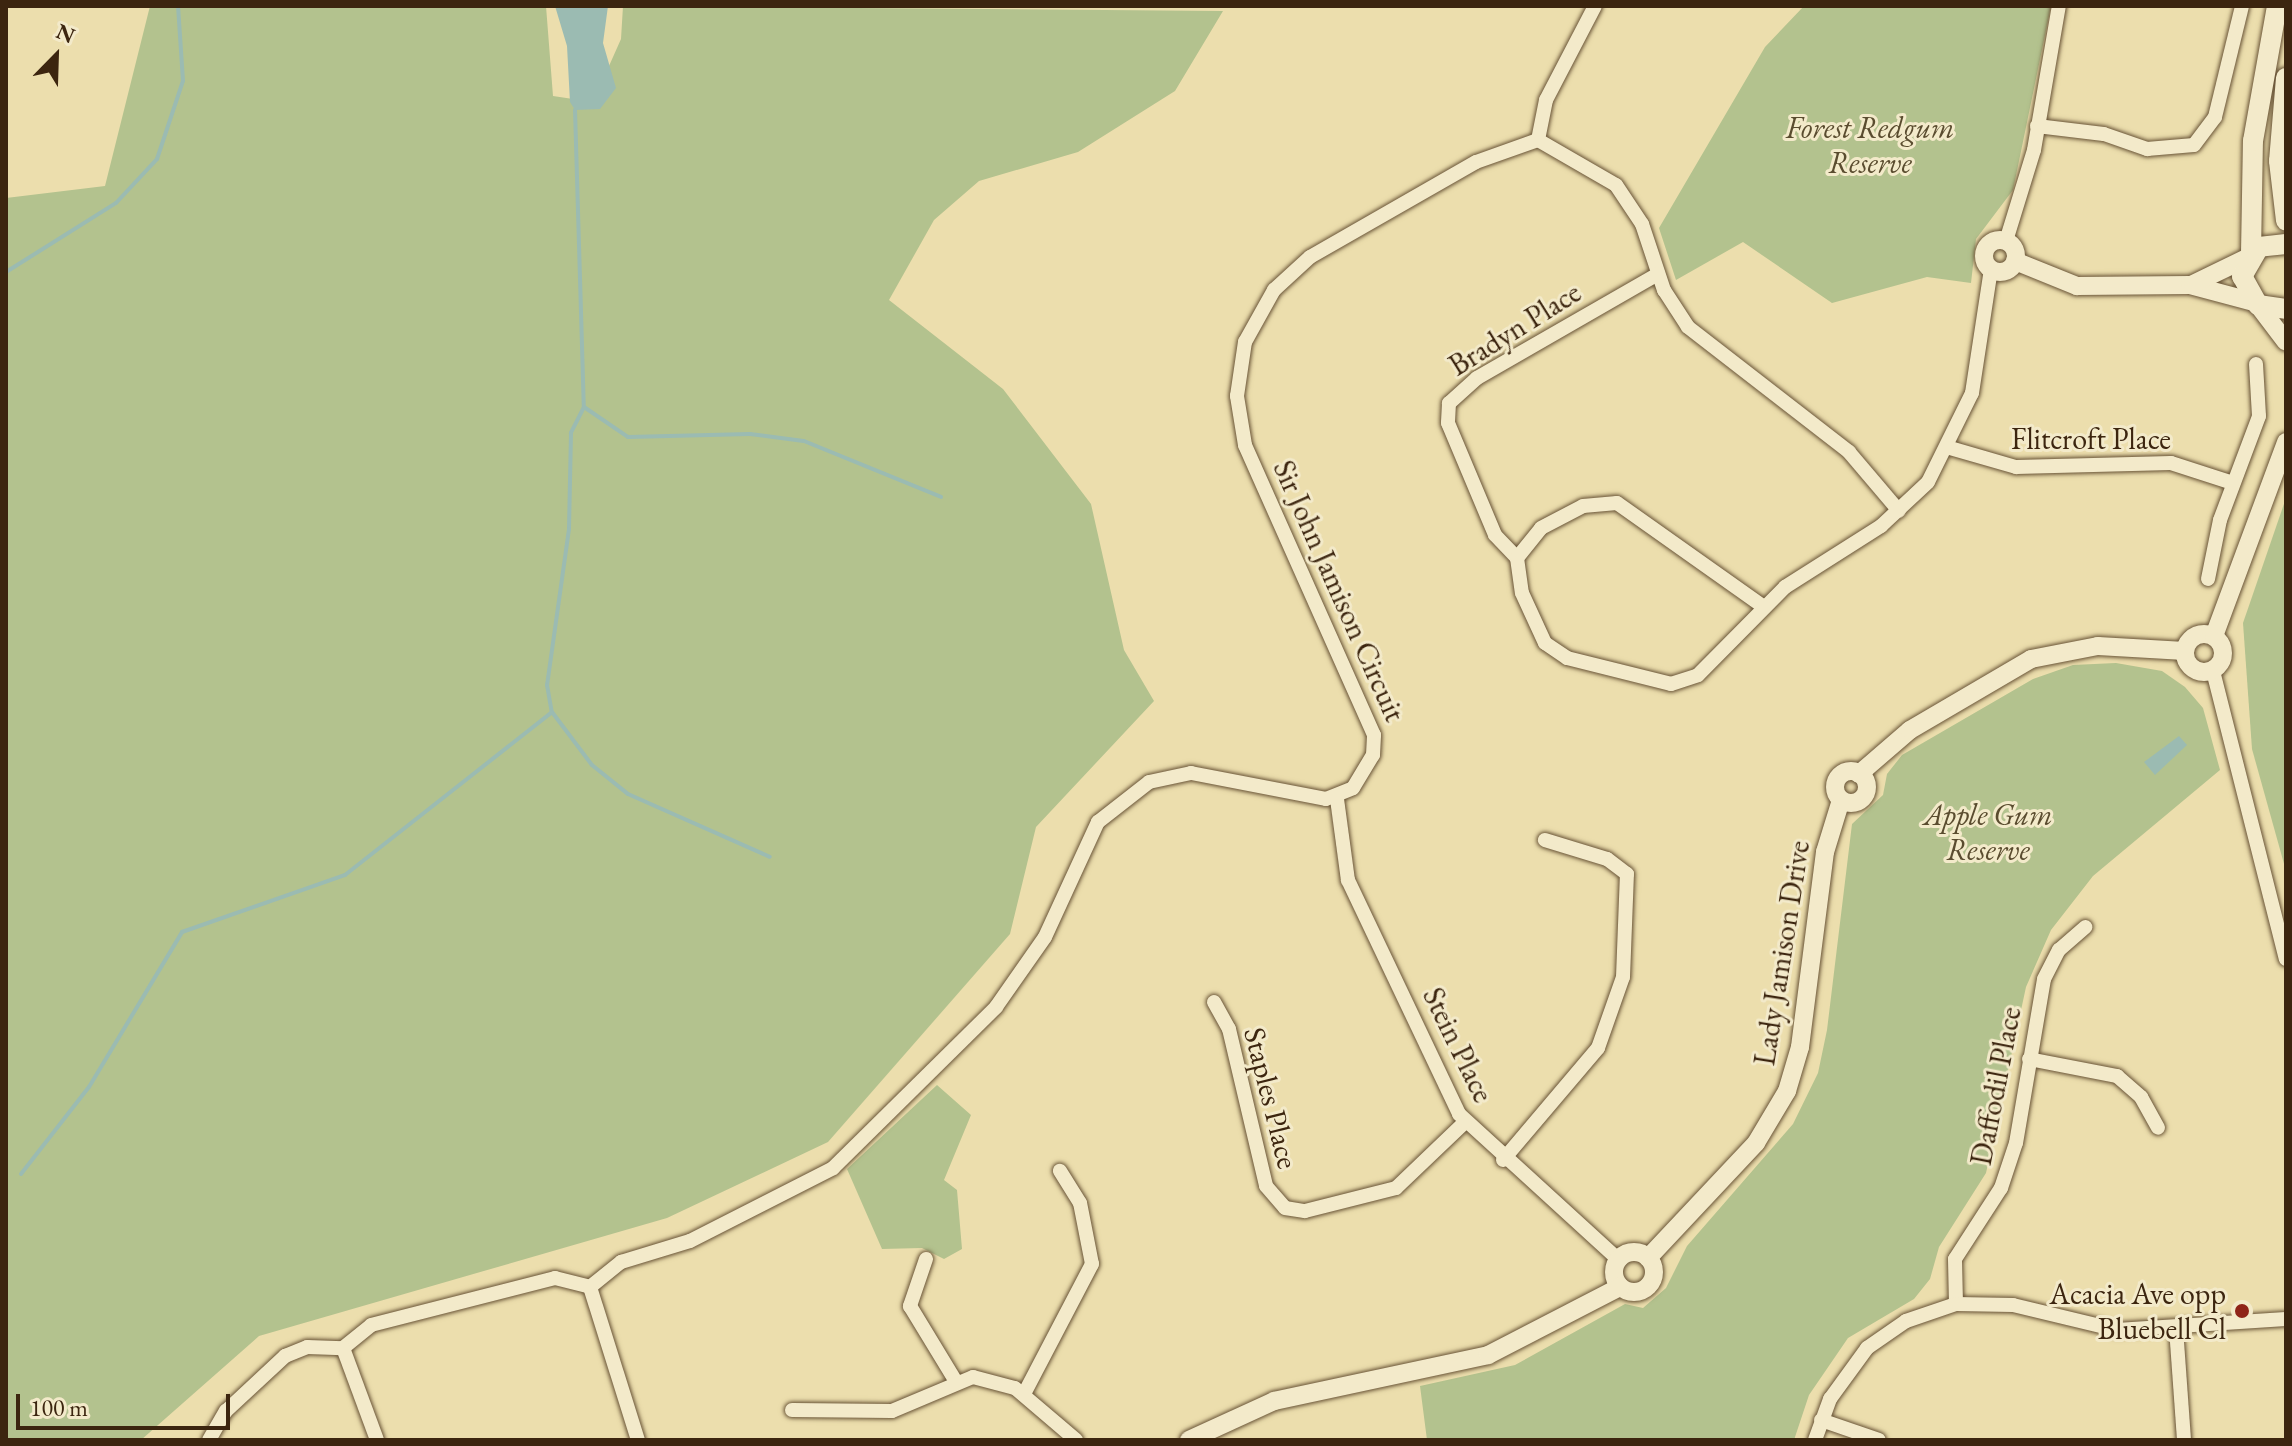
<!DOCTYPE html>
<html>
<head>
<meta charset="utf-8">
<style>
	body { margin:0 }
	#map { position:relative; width:2292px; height:1446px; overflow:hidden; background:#ecdead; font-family:"EB Garamond",serif }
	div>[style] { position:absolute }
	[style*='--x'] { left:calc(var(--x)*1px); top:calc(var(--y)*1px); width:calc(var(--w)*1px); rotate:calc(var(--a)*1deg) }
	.green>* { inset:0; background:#b3c28e }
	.water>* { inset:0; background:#9bbbb2 }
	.stream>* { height:4px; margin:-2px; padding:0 2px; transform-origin:2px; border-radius:2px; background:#9bbbb2 }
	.roads { filter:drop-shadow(0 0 2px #685336) drop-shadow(0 0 2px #685336) }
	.minor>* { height:14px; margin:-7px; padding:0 7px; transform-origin:7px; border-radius:7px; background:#f3eaca }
	.tertiary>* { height:18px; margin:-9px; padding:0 9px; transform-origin:9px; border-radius:9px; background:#f3eaca }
	.tertiary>.ring { margin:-9px; padding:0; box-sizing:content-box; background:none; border:18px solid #f3eaca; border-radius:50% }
	.secondary>* { height:20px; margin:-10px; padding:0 10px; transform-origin:10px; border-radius:10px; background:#f3eaca }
	.dots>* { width:22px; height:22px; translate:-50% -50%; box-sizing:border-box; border:4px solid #f3eaca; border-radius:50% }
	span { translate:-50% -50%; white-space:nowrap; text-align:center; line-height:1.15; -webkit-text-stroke:6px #f3eaca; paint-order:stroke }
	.park-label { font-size:30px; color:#5a4c2f; font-style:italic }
	.street-label { font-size:30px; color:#3c250f }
	.poi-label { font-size:30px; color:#3c250f }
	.right { translate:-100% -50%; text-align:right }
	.frame { position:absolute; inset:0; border:8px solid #3c250f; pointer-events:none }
	.north { position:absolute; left:16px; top:16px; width:80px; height:80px; -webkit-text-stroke:6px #f3eaca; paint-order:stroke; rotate:23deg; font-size:22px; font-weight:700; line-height:32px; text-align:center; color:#3c250f }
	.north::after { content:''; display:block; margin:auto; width:28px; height:36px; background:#3c250f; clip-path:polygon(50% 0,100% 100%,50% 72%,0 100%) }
	.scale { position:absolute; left:16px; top:1394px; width:214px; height:36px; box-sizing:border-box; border:4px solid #3c250f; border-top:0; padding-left:10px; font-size:24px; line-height:28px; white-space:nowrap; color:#3c250f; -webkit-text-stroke:6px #f3eaca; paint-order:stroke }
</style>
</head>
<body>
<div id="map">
	<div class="green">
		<div style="clip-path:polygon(150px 6px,546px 6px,553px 96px,593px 102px,621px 39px,623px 6px,1223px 11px,1175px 91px,1078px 152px,979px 181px,934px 220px,889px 300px,1003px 389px,1091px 504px,1124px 650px,1154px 701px,1036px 827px,1010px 934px,828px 1142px,667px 1218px,259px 1336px,141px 1440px,6px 1440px,6px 198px,105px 186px)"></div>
		<div style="clip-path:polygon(1804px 6px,2051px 6px,2013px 190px,1976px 239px,1971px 283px,1927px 277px,1832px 303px,1743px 242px,1676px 280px,1659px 228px,1765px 47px)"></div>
		<div style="clip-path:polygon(2286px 498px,2286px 871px,2252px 749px,2243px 623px)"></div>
		<div style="clip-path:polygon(2116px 663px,2162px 671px,2185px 687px,2203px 708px,2220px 770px,2093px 876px,2051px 930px,2026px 987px,1986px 1173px,1939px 1247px,1930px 1279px,1914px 1299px,1848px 1338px,1809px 1395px,1794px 1440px,1427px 1440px,1420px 1386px,1515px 1365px,1625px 1304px,1643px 1308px,1666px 1288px,1687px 1246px,1793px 1124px,1818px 1073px,1827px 1030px,1852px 824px,1883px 795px,1887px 774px,1902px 755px,2033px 679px,2073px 665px)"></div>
		<div style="clip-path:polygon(937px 1085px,971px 1115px,944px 1180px,957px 1190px,962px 1249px,944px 1259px,922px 1248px,882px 1249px,847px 1169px)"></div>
	</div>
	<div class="water">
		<div style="clip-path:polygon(555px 6px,608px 6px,603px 43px,616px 88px,600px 109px,575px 110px,570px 102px,567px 46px)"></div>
		<div style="clip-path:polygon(2179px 736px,2187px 745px,2155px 775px,2144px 762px)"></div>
	</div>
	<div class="stream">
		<div style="--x:575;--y:110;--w:297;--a:88.3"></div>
		<div style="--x:584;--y:407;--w:29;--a:117"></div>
		<div style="--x:571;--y:433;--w:96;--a:91.2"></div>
		<div style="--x:569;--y:529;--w:158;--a:98"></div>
		<div style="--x:547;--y:685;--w:27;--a:80"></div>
		<div style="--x:552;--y:712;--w:66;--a:53"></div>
		<div style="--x:592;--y:765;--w:46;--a:38.9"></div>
		<div style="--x:628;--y:794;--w:155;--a:23.9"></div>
		<div style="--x:6;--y:272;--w:130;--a:-32.1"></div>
		<div style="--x:116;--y:203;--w:60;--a:-47"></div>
		<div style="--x:157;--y:159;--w:82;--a:-71.6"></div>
		<div style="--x:183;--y:81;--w:75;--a:-93.8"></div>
		<div style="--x:584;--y:407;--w:53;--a:34.3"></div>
		<div style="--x:628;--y:437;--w:122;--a:-1.4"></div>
		<div style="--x:750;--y:434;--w:54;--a:7.4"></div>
		<div style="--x:804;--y:441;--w:148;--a:22.2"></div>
		<div style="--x:21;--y:1174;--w:110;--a:-52"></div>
		<div style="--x:89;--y:1087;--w:181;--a:-59"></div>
		<div style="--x:182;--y:932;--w:173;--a:-19.3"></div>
		<div style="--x:345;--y:875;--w:263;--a:-38.2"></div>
	</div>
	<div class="roads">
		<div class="minor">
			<div style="--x:2037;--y:126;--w:67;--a:6.8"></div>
			<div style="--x:2104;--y:134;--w:46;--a:19.2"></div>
			<div style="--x:2147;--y:149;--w:47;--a:-4.9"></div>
			<div style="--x:2194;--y:145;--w:35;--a:-53"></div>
			<div style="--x:2215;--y:117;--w:114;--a:-76.3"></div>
			<div style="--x:1538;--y:140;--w:90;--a:30"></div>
			<div style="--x:1616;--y:185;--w:47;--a:56.3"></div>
			<div style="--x:1642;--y:224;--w:70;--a:71.6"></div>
			<div style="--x:1664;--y:290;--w:44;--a:57"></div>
			<div style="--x:1688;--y:327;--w:204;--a:37.8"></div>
			<div style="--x:1849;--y:452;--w:77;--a:49.7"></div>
			<div style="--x:1538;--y:140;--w:41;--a:-78.7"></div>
			<div style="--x:1546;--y:100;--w:106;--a:-62.5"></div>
			<div style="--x:2006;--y:241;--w:95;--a:-72.9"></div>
			<div style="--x:2034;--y:150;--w:146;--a:-80.2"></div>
			<div style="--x:1658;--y:274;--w:209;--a:150.1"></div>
			<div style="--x:1477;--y:378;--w:38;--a:138"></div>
			<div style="--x:1449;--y:403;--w:20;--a:93"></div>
			<div style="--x:1448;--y:423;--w:121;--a:67.2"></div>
			<div style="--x:1495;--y:535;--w:32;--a:46"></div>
			<div style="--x:1517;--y:558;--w:35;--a:82"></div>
			<div style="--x:1522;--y:593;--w:55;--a:65.3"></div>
			<div style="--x:1545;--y:643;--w:27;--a:34"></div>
			<div style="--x:1567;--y:658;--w:107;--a:14"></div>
			<div style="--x:1671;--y:684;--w:28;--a:-18"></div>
			<div style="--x:1698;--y:675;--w:124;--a:-45.3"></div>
			<div style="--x:1785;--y:587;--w:114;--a:-32.4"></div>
			<div style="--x:1881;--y:526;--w:64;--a:-43.1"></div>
			<div style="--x:1928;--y:482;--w:99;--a:-63.7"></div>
			<div style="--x:1972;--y:393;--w:125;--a:-81.3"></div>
			<div style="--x:1950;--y:448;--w:69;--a:16.1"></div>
			<div style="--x:2016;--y:467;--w:155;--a:-1.5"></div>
			<div style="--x:2171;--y:463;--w:65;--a:17.9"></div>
			<div style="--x:1517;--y:558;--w:38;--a:-51"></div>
			<div style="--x:1541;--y:528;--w:47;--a:-27.6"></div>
			<div style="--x:1583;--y:506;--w:34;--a:-5"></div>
			<div style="--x:1617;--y:503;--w:180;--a:35.3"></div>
			<div style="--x:2208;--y:579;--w:60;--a:-78.5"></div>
			<div style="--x:2220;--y:520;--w:111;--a:-69.4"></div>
			<div style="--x:2259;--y:416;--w:52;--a:-93.3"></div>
			<div style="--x:2213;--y:671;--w:297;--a:75.8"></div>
			<div style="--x:1337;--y:799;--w:82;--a:82.3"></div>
			<div style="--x:1348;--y:880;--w:259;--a:64.6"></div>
			<div style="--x:1459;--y:1114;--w:215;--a:42.4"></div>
			<div style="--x:1214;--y:1002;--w:31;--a:61"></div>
			<div style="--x:1229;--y:1029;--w:161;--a:76.7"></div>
			<div style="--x:1266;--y:1186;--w:29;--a:49"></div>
			<div style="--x:1285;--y:1208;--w:20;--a:9"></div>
			<div style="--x:1305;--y:1211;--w:94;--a:-14.2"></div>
			<div style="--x:1396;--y:1188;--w:95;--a:-43.7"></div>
			<div style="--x:2029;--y:1059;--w:90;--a:10.9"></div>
			<div style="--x:2117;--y:1076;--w:32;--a:41"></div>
			<div style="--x:2141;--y:1097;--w:35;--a:61"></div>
			<div style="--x:1503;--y:1160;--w:147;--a:-49.7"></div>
			<div style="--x:1598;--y:1048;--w:75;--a:-70.6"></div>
			<div style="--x:1623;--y:977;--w:103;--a:-87.8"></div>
			<div style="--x:1627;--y:874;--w:25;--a:-143"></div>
			<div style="--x:1607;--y:859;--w:65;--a:-163"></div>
			<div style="--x:926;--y:1259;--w:50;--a:108.8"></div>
			<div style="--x:910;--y:1306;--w:87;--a:58.7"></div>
			<div style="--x:590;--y:1287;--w:160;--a:72.6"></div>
			<div style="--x:1956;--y:1304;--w:45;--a:-91.3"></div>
			<div style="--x:1955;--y:1259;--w:85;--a:-57.1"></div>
			<div style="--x:2001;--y:1188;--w:47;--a:-71.6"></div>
			<div style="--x:2016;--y:1143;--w:166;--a:-80.3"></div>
			<div style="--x:2044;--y:979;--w:33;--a:-63"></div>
			<div style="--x:2059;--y:950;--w:35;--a:-41"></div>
			<div style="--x:2176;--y:1328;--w:112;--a:85.9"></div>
			<div style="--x:343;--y:1348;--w:36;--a:-39"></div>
			<div style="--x:371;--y:1325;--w:190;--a:-14.3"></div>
			<div style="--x:555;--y:1278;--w:36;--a:14"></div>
			<div style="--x:590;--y:1287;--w:40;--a:-39"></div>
			<div style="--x:621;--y:1262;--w:72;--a:-16.9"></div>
			<div style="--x:690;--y:1241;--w:161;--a:-27"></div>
			<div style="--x:833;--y:1168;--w:229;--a:-44.6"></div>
			<div style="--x:996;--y:1007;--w:85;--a:-55"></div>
			<div style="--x:1045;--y:937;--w:127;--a:-65.3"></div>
			<div style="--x:1098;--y:822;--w:65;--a:-38.1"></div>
			<div style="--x:1149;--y:782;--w:43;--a:-12.1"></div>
			<div style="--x:1191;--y:773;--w:137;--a:10.9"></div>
			<div style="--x:1326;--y:799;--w:29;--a:-22"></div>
			<div style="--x:1353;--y:788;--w:39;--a:-59"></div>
			<div style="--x:1373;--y:755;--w:20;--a:-87"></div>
			<div style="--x:1374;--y:735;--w:317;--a:-114"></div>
			<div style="--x:1245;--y:445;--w:50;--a:-99.3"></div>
			<div style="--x:1237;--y:396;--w:55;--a:-81.6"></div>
			<div style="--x:1245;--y:342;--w:60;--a:-60.9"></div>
			<div style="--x:1274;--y:290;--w:49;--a:-42.5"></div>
			<div style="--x:1310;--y:257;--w:191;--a:-29.8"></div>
			<div style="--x:1476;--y:162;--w:66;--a:-19.5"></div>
			<div style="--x:343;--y:1348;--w:98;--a:69.7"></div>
			<div style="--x:1024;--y:1394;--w:147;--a:-62.4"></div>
			<div style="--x:1092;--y:1264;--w:62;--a:-101.1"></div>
			<div style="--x:1080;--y:1203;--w:38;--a:-122"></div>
			<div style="--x:792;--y:1410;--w:100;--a:0.6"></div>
			<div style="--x:892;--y:1411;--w:88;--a:-22.8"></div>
			<div style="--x:973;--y:1377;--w:43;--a:14.7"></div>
			<div style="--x:1015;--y:1388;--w:80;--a:40.4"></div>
			<div style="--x:1821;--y:1420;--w:61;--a:19"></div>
			<div style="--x:209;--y:1440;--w:34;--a:-60"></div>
			<div style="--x:226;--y:1411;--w:81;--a:-43"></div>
			<div style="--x:285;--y:1356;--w:24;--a:-22"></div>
			<div style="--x:307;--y:1347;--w:36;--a:2"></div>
			<div style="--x:1815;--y:1440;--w:44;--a:-69.9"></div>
			<div style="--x:1830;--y:1399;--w:63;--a:-54"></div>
			<div style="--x:1867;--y:1348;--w:47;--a:-34.7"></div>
			<div style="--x:1906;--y:1321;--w:53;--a:-18.8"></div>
			<div style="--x:1956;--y:1304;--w:57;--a:1"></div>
			<div style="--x:2013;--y:1305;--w:107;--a:13.5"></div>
			<div style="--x:2117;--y:1330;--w:169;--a:-3.7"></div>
		</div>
		<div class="tertiary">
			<div class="ring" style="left:1984px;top:240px;width:14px;height:14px"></div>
			<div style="--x:2015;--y:261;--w:67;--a:22"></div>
			<div style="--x:2077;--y:286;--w:113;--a:-0.5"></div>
			<div style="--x:2190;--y:285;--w:66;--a:14.9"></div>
			<div style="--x:2193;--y:284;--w:60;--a:-25.7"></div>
			<div style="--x:2258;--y:305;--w:46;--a:52.9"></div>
			<div class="ring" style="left:2185px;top:634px;width:20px;height:20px"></div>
			<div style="--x:2214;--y:636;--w:207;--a:-69.6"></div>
			<div class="ring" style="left:1835px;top:771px;width:14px;height:14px"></div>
			<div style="--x:1859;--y:774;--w:67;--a:-40.8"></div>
			<div style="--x:1910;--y:730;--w:140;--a:-30.4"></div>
			<div style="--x:2031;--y:659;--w:68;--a:-11"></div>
			<div style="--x:2098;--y:646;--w:87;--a:3.3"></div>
			<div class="ring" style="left:1614px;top:1252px;width:22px;height:22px"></div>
			<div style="--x:1648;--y:1258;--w:158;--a:-46.8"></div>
			<div style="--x:1756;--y:1143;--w:61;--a:-59.2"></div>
			<div style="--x:1787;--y:1091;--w:46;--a:-73.5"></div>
			<div style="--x:1800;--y:1047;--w:197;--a:-82.7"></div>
			<div style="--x:1825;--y:852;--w:54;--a:-72.9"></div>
			<div style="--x:1189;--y:1440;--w:94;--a:-24.6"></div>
			<div style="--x:1274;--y:1401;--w:219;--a:-12.1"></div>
			<div style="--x:1488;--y:1355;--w:148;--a:-27.3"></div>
		</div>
		<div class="secondary">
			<div style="--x:2286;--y:78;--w:83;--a:94.8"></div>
			<div style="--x:2279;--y:161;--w:60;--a:83.3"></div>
			<div style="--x:2286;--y:244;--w:27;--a:174"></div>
			<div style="--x:2259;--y:247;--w:34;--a:120"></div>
			<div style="--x:2242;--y:276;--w:33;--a:61"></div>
			<div style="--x:2258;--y:305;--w:28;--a:8"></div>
			<div style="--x:2251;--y:253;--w:112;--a:-89"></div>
			<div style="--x:2253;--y:141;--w:137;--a:-79.9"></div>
		</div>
	</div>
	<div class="dots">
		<div style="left:2242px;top:1311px;background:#8f2418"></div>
	</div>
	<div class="park-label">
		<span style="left:1870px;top:145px">Forest Redgum<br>Reserve</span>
		<span style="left:1988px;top:832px">Apple Gum<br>Reserve</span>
	</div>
	<div class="street-label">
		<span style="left:1515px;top:329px;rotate:-32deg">Bradyn Place</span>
		<span style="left:2091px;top:439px">Flitcroft Place</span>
		<span style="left:1339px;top:591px;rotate:66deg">Sir John Jamison Circuit</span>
		<span style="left:1782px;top:953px;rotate:-81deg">Lady Jamison Drive</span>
		<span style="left:1458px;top:1045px;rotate:64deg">Stein Place</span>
		<span style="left:1996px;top:1086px;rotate:-79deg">Daffodil Place</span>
		<span style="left:1271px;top:1098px;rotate:76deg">Staples Place</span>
	</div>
	<div class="poi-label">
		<span class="right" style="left:2226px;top:1311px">Acacia Ave opp<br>Bluebell Cl</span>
	</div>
	<div class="frame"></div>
	<div class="north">N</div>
	<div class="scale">100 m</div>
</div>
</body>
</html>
